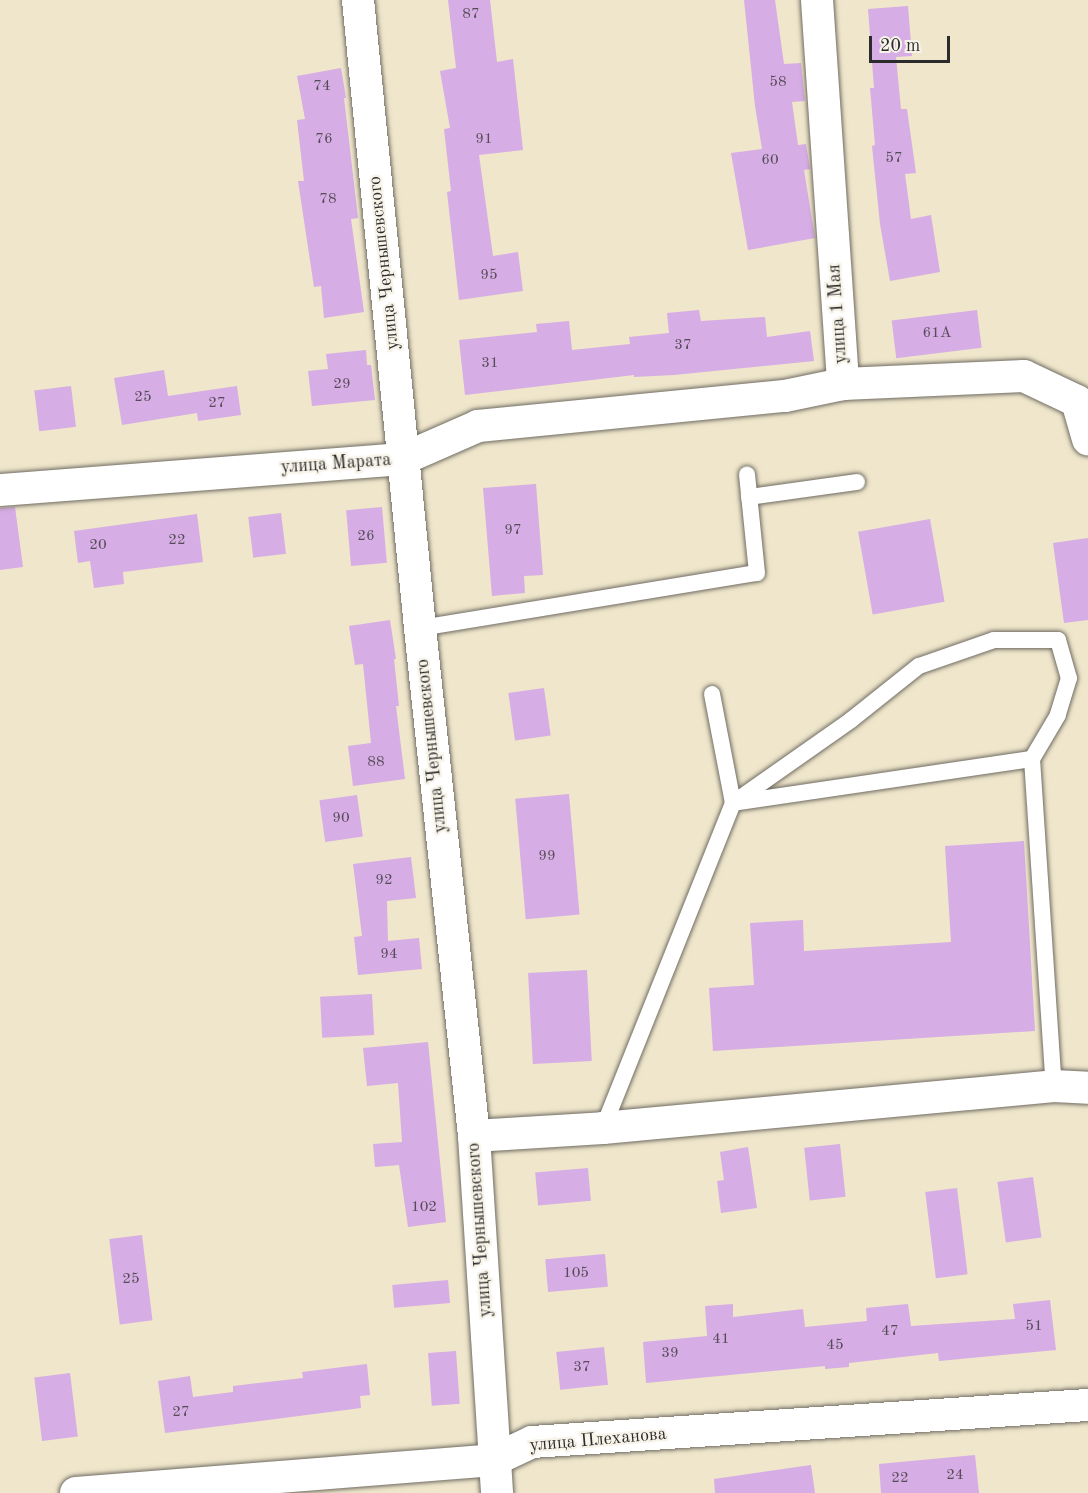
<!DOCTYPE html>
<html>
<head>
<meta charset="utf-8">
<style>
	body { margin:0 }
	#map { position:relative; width:1088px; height:1493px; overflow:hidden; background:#efe6cb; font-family:"Old Standard TT",serif }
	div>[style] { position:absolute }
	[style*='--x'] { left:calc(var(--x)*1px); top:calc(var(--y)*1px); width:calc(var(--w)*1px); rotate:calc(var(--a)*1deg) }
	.building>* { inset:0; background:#d6ade4; transform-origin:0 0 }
	.roads { filter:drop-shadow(0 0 2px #706c63) drop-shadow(0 0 2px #706c63) }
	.lane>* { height:16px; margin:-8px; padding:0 8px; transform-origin:8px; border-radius:8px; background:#fff }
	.street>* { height:32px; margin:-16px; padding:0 16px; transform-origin:16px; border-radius:16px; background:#fff }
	span { translate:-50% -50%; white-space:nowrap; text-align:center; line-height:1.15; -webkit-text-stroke:4.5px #f7f3e8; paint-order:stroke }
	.number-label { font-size:15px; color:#564c59 }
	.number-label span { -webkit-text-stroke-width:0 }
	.street-label { font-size:18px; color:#2b2b2b }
	.scale { position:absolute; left:869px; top:36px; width:81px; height:27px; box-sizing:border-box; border:3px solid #2b2b2b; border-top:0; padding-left:8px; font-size:18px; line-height:21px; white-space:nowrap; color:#2b2b2b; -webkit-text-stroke:4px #f7f3e8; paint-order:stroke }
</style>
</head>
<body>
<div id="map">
	<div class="building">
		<div style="clip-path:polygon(448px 0,490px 0,497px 62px,513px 59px,523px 150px,479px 155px,493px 256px,518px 252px,523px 291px,459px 300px,447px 192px,451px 191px,444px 129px,450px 128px,440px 71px,456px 68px)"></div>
		<div style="clip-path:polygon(744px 0,775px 0,784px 64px,801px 63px,805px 101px,792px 102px,798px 145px,806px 144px,810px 169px,804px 170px,815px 238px,748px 250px,731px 153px,762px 149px,755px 106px)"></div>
		<div style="clip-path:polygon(908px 6px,912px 56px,896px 57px,901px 109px,907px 109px,916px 173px,905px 174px,911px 219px,931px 215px,940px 272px,890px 281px,880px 224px,872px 146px,875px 145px,870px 88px,874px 88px,868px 9px)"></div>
		<div style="clip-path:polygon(341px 68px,346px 98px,344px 98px,358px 218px,351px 219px,364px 312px,324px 318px,321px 286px,314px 287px,298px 181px,304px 181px,297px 120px,305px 119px,297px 76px)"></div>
		<div style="clip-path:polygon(699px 310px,701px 321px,765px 317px,767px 337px,810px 331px,814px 361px,674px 375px,634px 377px,634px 375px,465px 395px,459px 340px,537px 332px,536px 324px,569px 321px,572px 350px,630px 344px,629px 337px,669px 333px,667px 313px)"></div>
		<div style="left:977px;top:310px;width:38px;height:86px;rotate:83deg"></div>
		<div style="clip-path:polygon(366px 350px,367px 365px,371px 365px,375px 400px,312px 406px,308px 371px,328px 369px,326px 354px)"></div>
		<div style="clip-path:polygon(164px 370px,168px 396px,237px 386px,241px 415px,198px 421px,197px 413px,122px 425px,114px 378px)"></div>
		<div style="left:71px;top:386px;width:41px;height:37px;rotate:83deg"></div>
		<div style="clip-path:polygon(536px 484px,543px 575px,524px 576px,525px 593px,492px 596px,483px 488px)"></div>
		<div style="clip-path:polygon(15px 507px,23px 567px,0 570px,0 508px)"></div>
		<div style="left:382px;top:507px;width:56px;height:36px;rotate:85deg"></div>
		<div style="left:281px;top:513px;width:41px;height:33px;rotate:83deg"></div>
		<div style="clip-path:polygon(197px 514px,203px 562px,123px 572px,124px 584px,94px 588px,90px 561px,78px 563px,74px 531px)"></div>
		<div style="left:930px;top:519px;width:84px;height:73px;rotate:80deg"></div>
		<div style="clip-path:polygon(1088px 538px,1088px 620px,1064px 623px,1053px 543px)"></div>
		<div style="clip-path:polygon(390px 620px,396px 659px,394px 659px,399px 706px,396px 706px,405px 779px,353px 786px,348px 746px,371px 743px,363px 664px,355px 665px,349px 626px)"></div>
		<div style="left:544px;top:688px;width:48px;height:36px;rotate:82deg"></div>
		<div style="left:569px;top:794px;width:121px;height:54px;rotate:85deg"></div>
		<div style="left:357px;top:795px;width:42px;height:38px;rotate:82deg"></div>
		<div style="clip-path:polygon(1024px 841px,1035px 1031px,713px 1051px,709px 988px,754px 985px,750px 923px,803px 920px,804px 951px,951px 942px,945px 846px)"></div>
		<div style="clip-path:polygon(411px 857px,416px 898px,387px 901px,388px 941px,419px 938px,422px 969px,358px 975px,354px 937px,362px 936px,353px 864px)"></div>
		<div style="left:587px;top:970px;width:91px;height:59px;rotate:87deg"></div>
		<div style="left:372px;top:994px;width:41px;height:52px;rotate:87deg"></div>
		<div style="clip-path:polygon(428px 1042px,446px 1222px,408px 1227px,399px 1165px,375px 1167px,373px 1144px,402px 1142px,398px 1083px,367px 1086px,363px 1048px)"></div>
		<div style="left:840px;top:1144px;width:53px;height:36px;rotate:84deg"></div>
		<div style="clip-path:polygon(748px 1147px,757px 1208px,721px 1213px,717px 1181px,724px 1180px,720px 1152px)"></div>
		<div style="left:588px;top:1168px;width:33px;height:53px;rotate:85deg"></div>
		<div style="left:1033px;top:1177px;width:61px;height:36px;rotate:82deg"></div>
		<div style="left:957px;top:1188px;width:87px;height:32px;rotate:83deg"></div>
		<div style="left:142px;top:1235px;width:86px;height:33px;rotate:83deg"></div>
		<div style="left:605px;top:1254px;width:33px;height:60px;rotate:85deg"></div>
		<div style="left:448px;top:1280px;width:23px;height:56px;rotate:85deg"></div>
		<div style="clip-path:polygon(1050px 1300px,1056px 1350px,939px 1361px,938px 1353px,849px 1363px,849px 1367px,825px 1369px,825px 1366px,646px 1383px,643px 1342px,707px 1336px,705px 1306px,733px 1304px,733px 1317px,803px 1309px,805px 1327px,867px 1321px,866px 1308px,908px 1304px,911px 1326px,1015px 1319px,1013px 1304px)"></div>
		<div style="left:604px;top:1347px;width:38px;height:48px;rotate:84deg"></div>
		<div style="left:456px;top:1351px;width:53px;height:28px;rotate:86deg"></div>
		<div style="clip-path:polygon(367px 1364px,370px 1395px,360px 1396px,361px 1408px,165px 1433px,158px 1381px,190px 1376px,193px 1397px,233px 1392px,233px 1386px,303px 1378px,302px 1372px)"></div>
		<div style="left:70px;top:1373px;width:64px;height:36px;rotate:83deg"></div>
		<div style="clip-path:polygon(975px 1455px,979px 1493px,881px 1493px,879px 1464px)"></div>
		<div style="clip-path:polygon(811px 1465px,815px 1493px,715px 1493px,714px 1479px)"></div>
	</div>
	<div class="roads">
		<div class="lane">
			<div style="--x:749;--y:497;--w:109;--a:-7.9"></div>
			<div style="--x:420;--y:628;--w:341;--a:-9.3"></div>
			<div style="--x:757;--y:573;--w:99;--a:-95.8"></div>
			<div style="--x:712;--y:694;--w:111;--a:79.1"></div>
			<div style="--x:733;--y:803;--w:144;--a:-35.1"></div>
			<div style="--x:851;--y:720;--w:87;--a:-38.5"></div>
			<div style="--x:919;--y:666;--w:79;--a:-19.1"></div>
			<div style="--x:994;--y:640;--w:64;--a:0"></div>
			<div style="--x:1058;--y:640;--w:40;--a:74"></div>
			<div style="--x:1069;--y:678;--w:39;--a:107"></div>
			<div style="--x:1058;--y:715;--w:51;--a:120.6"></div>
			<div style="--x:1032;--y:759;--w:328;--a:86.2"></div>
			<div style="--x:603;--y:1128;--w:350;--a:-68.2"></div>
			<div style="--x:733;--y:803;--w:302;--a:-8.4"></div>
		</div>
		<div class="street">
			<div style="--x:358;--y:0;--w:631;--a:84.36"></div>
			<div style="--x:420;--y:628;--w:511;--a:83.93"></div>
			<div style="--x:474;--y:1136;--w:358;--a:86.3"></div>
			<div style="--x:817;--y:0;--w:385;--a:86.1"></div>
			<div style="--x:843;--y:384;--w:181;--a:-2.5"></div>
			<div style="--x:1024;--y:376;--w:59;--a:25.3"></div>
			<div style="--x:1077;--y:401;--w:40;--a:74"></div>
			<div style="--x:0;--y:490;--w:404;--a:-4.4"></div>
			<div style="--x:403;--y:459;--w:82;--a:-23.7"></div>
			<div style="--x:478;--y:426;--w:308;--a:-5.6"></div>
			<div style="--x:785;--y:396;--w:59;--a:-11.7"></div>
			<div style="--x:474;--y:1136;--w:129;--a:-3.5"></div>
			<div style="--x:603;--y:1128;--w:453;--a:-5.3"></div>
			<div style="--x:1054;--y:1086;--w:34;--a:3"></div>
			<div style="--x:76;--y:1493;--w:419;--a:-4.5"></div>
			<div style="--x:494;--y:1460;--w:42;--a:-25.3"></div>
			<div style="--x:532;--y:1442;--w:557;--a:-3.81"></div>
		</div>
	</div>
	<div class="number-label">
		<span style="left:471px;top:15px">87</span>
		<span style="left:778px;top:83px">58</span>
		<span style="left:322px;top:87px">74</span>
		<span style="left:324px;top:140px">76</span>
		<span style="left:484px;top:140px">91</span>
		<span style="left:894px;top:159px">57</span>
		<span style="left:770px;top:161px">60</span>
		<span style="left:328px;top:200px">78</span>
		<span style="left:489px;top:276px">95</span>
		<span style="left:937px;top:334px">61А</span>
		<span style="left:683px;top:346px">37</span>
		<span style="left:490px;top:364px">31</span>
		<span style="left:342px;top:385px">29</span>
		<span style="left:143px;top:398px">25</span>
		<span style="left:217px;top:404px">27</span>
		<span style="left:513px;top:531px">97</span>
		<span style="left:366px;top:537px">26</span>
		<span style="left:177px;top:541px">22</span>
		<span style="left:98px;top:546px">20</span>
		<span style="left:376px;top:763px">88</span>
		<span style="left:341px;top:819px">90</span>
		<span style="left:547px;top:857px">99</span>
		<span style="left:384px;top:881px">92</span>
		<span style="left:389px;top:955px">94</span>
		<span style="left:424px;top:1208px">102</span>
		<span style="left:576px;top:1274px">105</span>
		<span style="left:131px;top:1280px">25</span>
		<span style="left:1034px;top:1327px">51</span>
		<span style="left:890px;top:1332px">47</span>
		<span style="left:721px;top:1340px">41</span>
		<span style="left:835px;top:1346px">45</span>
		<span style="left:670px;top:1354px">39</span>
		<span style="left:582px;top:1368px">37</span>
		<span style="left:181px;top:1413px">27</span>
		<span style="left:955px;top:1476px">24</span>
		<span style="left:900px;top:1479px">22</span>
	</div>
	<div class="street-label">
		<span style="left:384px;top:263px;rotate:-96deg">улица Чернышевского</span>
		<span style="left:838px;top:314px;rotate:-94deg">улица 1 Мая</span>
		<span style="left:336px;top:464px;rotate:-4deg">улица Марата</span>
		<span style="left:432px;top:746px;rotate:-96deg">улица Чернышевского</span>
		<span style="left:480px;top:1230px;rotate:-94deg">улица Чернышевского</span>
		<span style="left:598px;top:1440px;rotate:-5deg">улица Плеханова</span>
	</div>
	<div class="scale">20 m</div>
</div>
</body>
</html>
